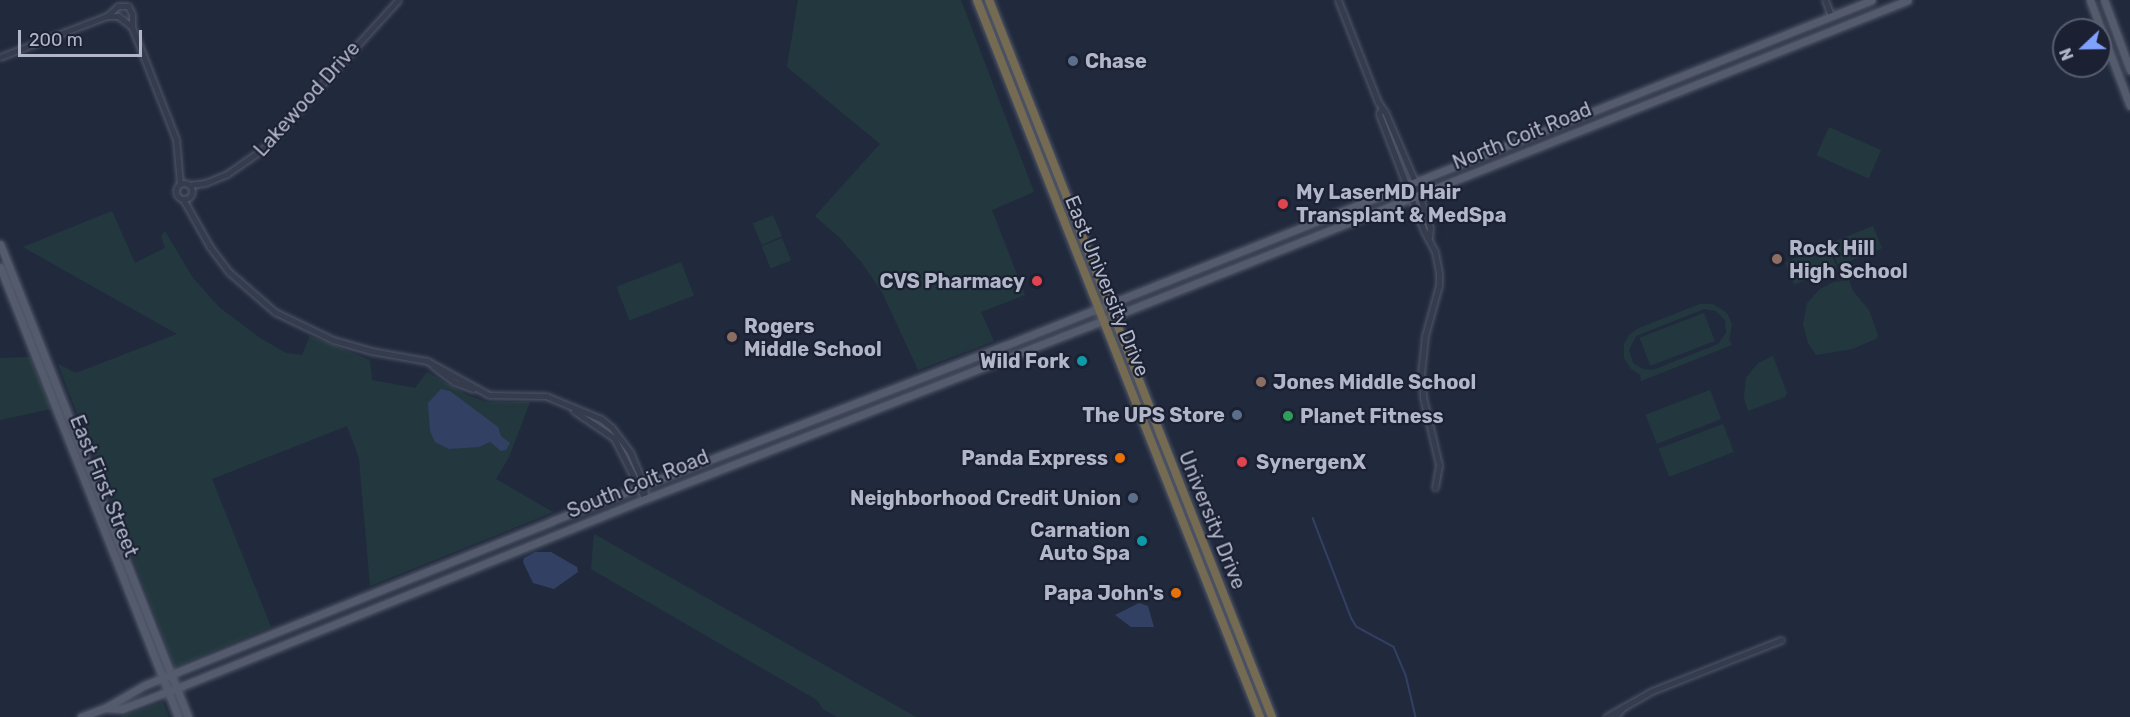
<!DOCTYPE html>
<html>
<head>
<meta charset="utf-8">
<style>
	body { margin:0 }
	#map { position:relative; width:2130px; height:717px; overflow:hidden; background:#212a3d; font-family:Rubik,sans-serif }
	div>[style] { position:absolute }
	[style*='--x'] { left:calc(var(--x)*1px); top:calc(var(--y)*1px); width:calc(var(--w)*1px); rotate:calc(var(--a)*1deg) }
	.green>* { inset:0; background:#23383e; transform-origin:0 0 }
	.water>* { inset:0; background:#324063 }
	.stream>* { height:1.5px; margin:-0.75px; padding:0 0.75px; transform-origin:0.75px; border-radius:0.75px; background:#324063 }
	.roads { filter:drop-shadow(0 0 2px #515768) drop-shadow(0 0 2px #515768) }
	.minor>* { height:5px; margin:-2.5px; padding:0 2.5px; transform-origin:2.5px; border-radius:2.5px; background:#353c4d }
	.minor>.ring { margin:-2.5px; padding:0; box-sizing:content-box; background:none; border:5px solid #353c4d; border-radius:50% }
	.major>* { height:7px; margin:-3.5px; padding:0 3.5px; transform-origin:3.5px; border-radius:3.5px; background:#535b6d }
	.highway>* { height:8px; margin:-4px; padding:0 4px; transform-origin:4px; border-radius:4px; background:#746b52 }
	.dots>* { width:16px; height:16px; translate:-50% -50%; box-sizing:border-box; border:3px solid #1b2132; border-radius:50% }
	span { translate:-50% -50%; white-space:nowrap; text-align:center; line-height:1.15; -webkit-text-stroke:4.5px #1b2132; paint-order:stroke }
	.poi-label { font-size:20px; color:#b1b7c9; font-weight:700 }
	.left { translate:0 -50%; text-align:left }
	.right { translate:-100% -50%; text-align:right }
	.street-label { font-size:20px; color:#b1b7c9 }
	.north { position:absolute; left:2052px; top:18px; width:60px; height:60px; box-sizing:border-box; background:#1b2132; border:2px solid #575d6e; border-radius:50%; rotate:248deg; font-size:16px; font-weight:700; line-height:24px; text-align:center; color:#b1b7c9 }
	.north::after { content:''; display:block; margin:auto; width:21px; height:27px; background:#81a1fe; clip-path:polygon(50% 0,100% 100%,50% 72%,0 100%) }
	.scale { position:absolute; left:18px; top:30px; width:124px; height:27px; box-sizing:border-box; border:3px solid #b1b7c9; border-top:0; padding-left:8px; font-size:18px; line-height:21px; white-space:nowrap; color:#b1b7c9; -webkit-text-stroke:4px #1b2132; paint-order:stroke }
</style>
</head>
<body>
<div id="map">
	<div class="green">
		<div style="clip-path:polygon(798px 0,961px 0,1034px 192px,992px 210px,1025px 295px,981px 312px,994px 341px,918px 370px,882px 292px,862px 263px,840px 238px,815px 216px,880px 144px,787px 67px)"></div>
		<div style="left:1829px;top:127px;width:57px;height:31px;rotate:24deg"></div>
		<div style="clip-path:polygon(112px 211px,135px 263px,165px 248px,161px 236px,165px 231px,193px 278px,219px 307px,260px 338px,286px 353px,302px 355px,310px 336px,370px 360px,372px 380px,415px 388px,427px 372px,467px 395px,487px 402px,530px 402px,509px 457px,496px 479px,553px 512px,370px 586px,359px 458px,347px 426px,212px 479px,271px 627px,175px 667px,58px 364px,76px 373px,177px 334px,23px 247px)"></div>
		<div style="left:773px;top:215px;width:23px;height:22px;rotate:67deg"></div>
		<div style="left:1873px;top:226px;width:24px;height:47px;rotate:68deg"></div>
		<div style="left:782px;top:238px;width:24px;height:22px;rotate:68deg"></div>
		<div style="left:1828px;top:245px;width:24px;height:46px;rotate:68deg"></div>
		<div style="left:681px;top:262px;width:36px;height:69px;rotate:69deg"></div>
		<div style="clip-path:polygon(1849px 280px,1853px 291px,1869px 310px,1878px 335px,1876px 339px,1852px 349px,1816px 355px,1808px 343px,1803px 324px,1807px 303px,1820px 289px,1834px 282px)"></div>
		<div style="clip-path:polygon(evenodd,1700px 304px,1713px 304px,1727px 313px,1732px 324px,1729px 340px,1732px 345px,1641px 381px,1640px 375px,1631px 369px,1624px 358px,1624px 344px,1629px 335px,1639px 328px,1700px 304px,1704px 309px,1716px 311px,1725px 320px,1726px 333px,1718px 344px,1653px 370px,1643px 369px,1633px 363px,1629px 350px,1636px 336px,1704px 309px)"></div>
		<div style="left:1704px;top:313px;width:30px;height:69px;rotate:69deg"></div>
		<div style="clip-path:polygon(1773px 356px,1787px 393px,1785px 397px,1748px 411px,1744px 398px,1746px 378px,1758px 363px)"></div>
		<div style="clip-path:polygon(30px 357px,51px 409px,0 420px,0 358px)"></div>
		<div style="left:1710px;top:390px;width:31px;height:69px;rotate:69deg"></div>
		<div style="left:1723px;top:424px;width:30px;height:69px;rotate:69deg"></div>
		<div style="clip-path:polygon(594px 534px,916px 717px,837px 717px,823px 709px,817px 700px,591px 569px)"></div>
		<div style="clip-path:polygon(163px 702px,169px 717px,120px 717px)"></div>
	</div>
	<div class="water">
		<div style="clip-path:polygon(441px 389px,450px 391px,498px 427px,501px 436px,510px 443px,506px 450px,501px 451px,490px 442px,479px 447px,449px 449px,435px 442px,430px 431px,428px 403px)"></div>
		<div style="clip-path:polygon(535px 552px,551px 552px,577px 567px,578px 572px,554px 589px,533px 583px,523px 562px,524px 558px)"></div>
		<div style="clip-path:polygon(1139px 603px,1148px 606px,1154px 627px,1131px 627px,1115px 615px)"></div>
	</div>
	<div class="stream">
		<div style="--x:1313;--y:518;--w:108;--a:68.9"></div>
		<div style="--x:1352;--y:619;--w:9;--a:58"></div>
		<div style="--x:1357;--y:627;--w:42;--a:28.4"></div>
		<div style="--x:1394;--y:647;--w:30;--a:67"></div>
		<div style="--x:1406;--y:675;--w:43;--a:76.6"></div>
	</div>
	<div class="roads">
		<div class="minor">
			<div style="--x:1338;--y:0;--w:110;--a:68.6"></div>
			<div style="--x:1378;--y:102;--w:12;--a:55"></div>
			<div style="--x:1385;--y:112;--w:76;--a:66.8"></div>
			<div style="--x:1415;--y:182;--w:48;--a:71.9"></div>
			<div style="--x:1430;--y:228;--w:9;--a:96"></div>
			<div style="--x:1825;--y:0;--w:17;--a:69"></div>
			<div style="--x:108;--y:16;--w:10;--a:0"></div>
			<div style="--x:118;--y:16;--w:18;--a:38"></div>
			<div style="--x:0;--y:57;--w:115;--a:-21"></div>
			<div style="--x:107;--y:16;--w:15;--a:-42"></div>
			<div style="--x:118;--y:6;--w:10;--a:0"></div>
			<div style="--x:128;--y:6;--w:9;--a:63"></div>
			<div style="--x:132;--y:14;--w:13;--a:90"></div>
			<div style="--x:132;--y:27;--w:120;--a:68.6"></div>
			<div style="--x:176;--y:139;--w:45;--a:84.9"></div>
			<div style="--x:1381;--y:109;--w:5;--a:112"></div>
			<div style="--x:1379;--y:114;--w:125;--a:69"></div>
			<div style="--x:1424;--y:231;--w:24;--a:62"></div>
			<div style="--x:1435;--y:252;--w:21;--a:79"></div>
			<div style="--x:1439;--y:273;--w:12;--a:90"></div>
			<div style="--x:1439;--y:285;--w:53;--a:105.4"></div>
			<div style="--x:1425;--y:336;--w:36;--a:96"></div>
			<div style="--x:1421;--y:372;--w:25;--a:85"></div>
			<div style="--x:1423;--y:397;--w:70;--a:76.8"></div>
			<div style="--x:1439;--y:465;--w:23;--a:100"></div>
			<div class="ring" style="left:176px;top:183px;width:11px;height:11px"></div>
			<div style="--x:189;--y:185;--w:16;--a:-7"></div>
			<div style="--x:205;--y:183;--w:24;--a:-22"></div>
			<div style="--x:227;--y:174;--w:44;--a:-34.8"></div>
			<div style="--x:263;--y:149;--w:201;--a:-47.8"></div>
			<div style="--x:183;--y:199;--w:55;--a:60.6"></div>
			<div style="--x:210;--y:247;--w:31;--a:53"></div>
			<div style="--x:229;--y:272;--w:61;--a:41"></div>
			<div style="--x:275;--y:312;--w:64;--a:25.8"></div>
			<div style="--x:333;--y:340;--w:40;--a:16"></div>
			<div style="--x:371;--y:351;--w:57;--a:10.1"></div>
			<div style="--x:427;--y:361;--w:71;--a:28.7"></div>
			<div style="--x:489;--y:395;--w:57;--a:1"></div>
			<div style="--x:546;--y:396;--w:60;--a:22.7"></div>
			<div style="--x:601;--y:419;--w:14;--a:39"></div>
			<div style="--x:612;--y:428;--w:30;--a:53"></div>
			<div style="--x:630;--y:452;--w:36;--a:67"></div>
			<div style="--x:644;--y:485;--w:14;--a:86"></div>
			<div style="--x:433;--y:366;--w:26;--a:37"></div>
			<div style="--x:454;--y:382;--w:20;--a:20"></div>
			<div style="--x:574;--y:411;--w:48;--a:34"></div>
			<div style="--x:614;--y:438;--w:68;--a:63.1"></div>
			<div style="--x:1606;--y:717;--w:53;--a:-29.5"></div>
			<div style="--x:1652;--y:691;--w:139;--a:-21.6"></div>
			<div style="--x:1615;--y:717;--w:13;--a:-51"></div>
		</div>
		<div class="major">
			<div style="--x:2090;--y:0;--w:113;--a:69.3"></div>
			<div style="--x:2104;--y:0;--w:75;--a:69.6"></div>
			<div style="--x:0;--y:244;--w:509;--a:68.32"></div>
			<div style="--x:0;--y:267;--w:484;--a:68.4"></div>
			<div style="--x:105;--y:708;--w:17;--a:3"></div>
			<div style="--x:122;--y:709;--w:64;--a:-21"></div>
			<div style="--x:182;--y:686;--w:499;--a:-22"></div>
			<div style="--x:645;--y:499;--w:477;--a:-21.3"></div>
			<div style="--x:1089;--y:326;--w:881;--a:-21.7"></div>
			<div style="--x:81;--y:717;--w:26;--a:-21"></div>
			<div style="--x:105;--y:708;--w:46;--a:-29.9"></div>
			<div style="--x:145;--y:685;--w:439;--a:-21.9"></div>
			<div style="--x:552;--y:521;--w:485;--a:-21.2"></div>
			<div style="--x:1004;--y:346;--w:934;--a:-21.73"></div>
		</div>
		<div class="highway">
			<div style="--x:977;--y:0;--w:771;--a:68.46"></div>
			<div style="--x:989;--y:0;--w:771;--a:68.46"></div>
		</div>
	</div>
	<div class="dots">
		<div style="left:1073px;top:61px;background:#5c6f8a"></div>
		<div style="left:1283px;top:204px;background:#e0444e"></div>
		<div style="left:1777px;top:259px;background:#8d6e63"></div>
		<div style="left:1037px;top:281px;background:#e0444e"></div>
		<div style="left:732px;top:337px;background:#8d6e63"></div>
		<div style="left:1082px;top:361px;background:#0f9aa8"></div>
		<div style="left:1261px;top:382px;background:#8d6e63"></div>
		<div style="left:1237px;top:415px;background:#5c6f8a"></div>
		<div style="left:1288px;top:416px;background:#2e9e5b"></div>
		<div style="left:1120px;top:458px;background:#e8710a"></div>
		<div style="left:1242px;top:462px;background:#e0444e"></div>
		<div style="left:1133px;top:498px;background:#5c6f8a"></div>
		<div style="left:1142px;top:541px;background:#0f9aa8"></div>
		<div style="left:1176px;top:593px;background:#e8710a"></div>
	</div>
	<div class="poi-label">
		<span class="left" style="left:1085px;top:61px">Chase</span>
		<span class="left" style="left:1296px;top:204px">My LaserMD Hair<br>Transplant &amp; MedSpa</span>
		<span class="left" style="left:1789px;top:260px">Rock Hill<br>High School</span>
		<span class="right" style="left:1025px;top:281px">CVS Pharmacy</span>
		<span class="left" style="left:744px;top:338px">Rogers<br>Middle School</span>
		<span class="right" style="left:1070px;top:361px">Wild Fork</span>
		<span class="left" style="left:1273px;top:382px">Jones Middle School</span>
		<span class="right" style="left:1225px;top:415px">The UPS Store</span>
		<span class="left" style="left:1300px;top:416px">Planet Fitness</span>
		<span class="right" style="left:1108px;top:458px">Panda Express</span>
		<span class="left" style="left:1256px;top:462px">SynergenX</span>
		<span class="right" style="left:1121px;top:498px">Neighborhood Credit Union</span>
		<span class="right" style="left:1130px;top:542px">Carnation<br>Auto Spa</span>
		<span class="right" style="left:1164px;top:593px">Papa John's</span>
	</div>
	<div class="street-label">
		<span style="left:307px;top:99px;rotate:-48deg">Lakewood Drive</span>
		<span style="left:1522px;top:136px;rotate:-22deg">North Coit Road</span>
		<span style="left:1107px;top:286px;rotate:68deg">East University Drive</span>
		<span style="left:638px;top:484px;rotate:-22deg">South Coit Road</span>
		<span style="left:104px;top:486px;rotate:68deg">East First Street</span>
		<span style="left:1212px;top:520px;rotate:68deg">University Drive</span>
	</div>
	<div class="north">N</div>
	<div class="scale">200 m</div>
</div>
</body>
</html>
